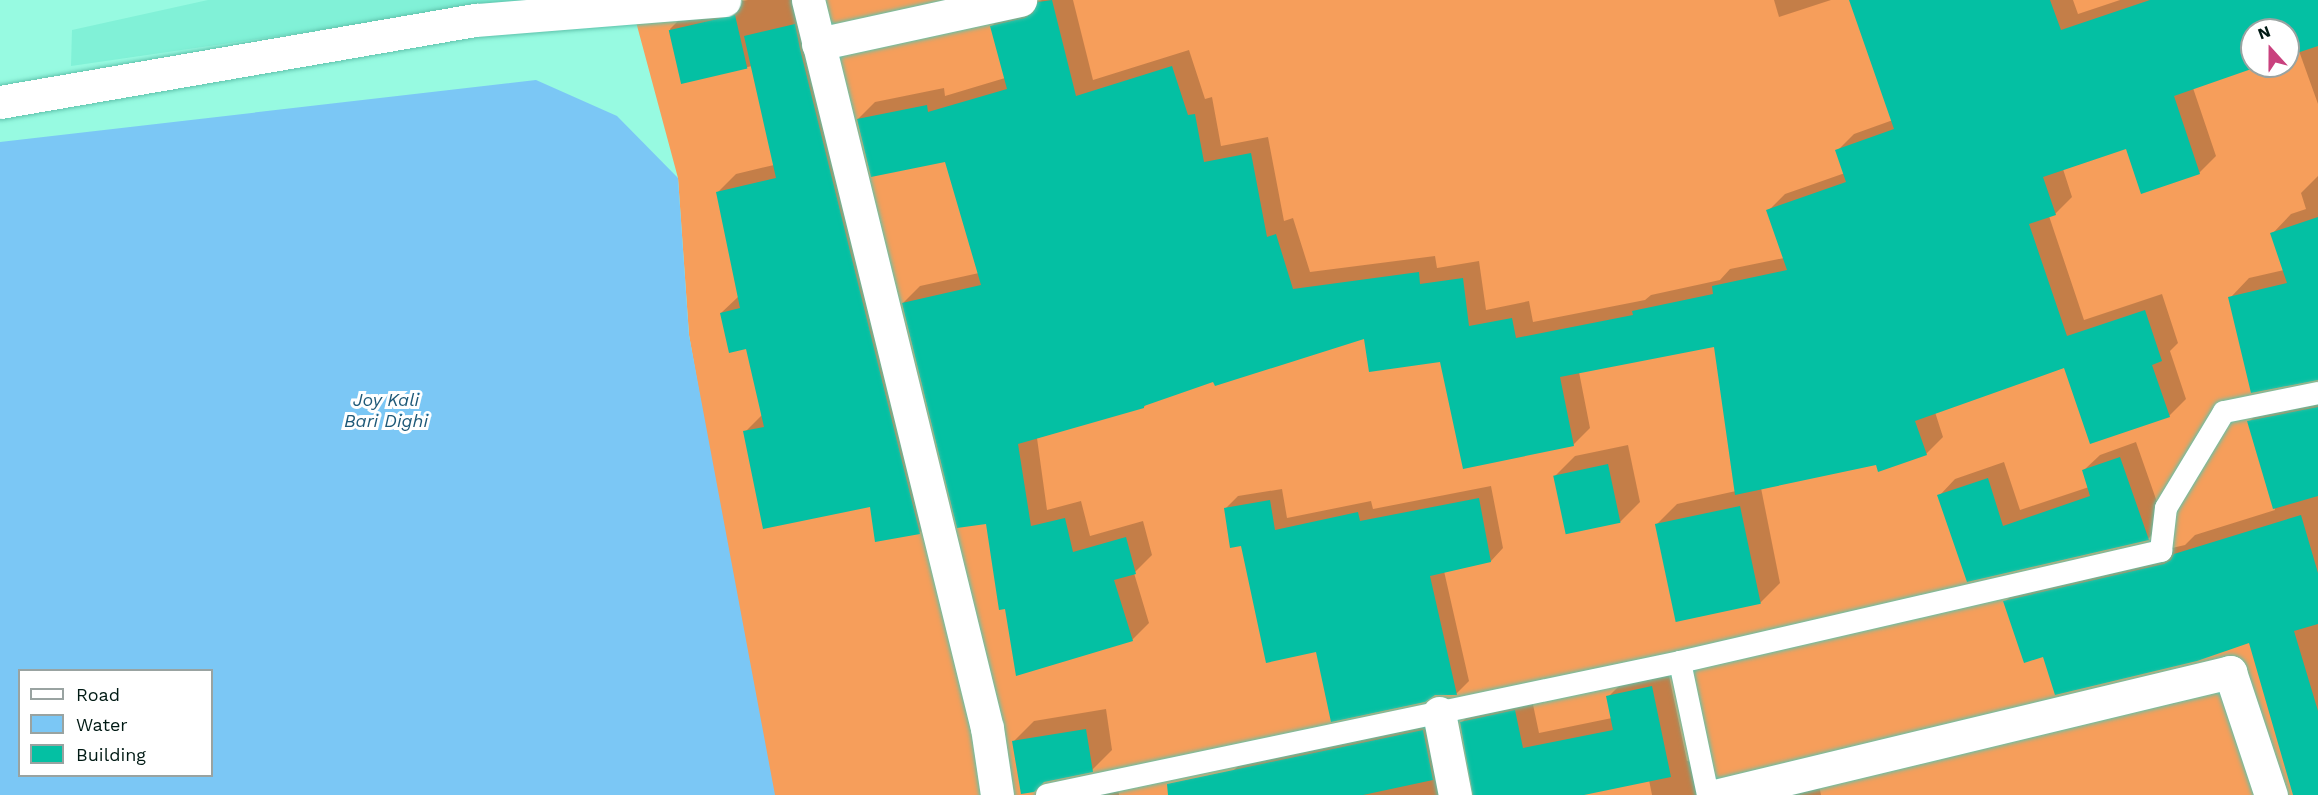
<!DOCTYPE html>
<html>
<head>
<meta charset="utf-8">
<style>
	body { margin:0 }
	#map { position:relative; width:2318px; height:795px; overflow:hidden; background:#97fae1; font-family:"Work Sans",sans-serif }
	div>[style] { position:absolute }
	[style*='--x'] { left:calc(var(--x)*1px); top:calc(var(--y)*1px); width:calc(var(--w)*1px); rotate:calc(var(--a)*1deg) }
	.built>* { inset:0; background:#81f1d7 }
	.forest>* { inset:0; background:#f69e5b }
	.water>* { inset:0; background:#7bc7f5 }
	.shadow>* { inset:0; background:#0003 }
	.building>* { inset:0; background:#04c0a3; transform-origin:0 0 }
	.roads { filter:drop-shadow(0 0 2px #5ec2ab) drop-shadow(0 0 2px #5ec2ab) }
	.lane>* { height:22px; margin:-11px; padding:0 11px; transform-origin:11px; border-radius:11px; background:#fff }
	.street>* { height:33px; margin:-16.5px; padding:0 16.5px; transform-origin:16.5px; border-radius:16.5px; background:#fff }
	span { translate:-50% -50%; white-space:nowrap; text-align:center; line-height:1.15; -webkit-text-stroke:6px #fff; paint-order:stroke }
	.water-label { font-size:18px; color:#1e5978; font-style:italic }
	.legend { position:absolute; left:18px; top:669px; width:195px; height:108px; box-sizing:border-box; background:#fff; border:2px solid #99a3a1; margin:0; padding:8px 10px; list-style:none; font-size:18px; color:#001a14 }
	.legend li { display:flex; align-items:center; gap:12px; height:30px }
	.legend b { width:30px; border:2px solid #99a3a1 }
	.north { position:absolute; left:2240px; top:18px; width:60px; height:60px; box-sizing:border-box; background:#fff; border:2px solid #99a3a1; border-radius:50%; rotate:339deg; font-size:16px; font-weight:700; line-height:24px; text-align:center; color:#001a14 }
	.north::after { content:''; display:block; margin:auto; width:21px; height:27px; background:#c9417e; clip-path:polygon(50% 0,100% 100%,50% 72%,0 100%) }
</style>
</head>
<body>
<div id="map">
	<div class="built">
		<div style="clip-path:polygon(208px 0,526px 0,71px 66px,72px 30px)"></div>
	</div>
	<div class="forest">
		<div style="clip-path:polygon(evenodd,724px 0,2318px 0,2318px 795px,770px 795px,689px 335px,678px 178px,632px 7px,724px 0,2252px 30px,2288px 30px,2288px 66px,2252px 66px,2252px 30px)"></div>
	</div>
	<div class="water">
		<div style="clip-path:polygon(evenodd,536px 80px,617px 116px,678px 178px,689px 335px,775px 795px,0 795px,0 142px,536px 80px,20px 670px,212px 670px,212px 776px,20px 776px,20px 670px)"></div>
	</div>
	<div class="shadow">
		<div style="clip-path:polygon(748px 0,812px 0,937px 515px,919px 533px,745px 432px,763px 414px,747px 348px,721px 313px,739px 296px,718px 192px,736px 174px,774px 165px,752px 66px,682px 82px,670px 29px,688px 11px)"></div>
		<div style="clip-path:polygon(1042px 0,1073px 0,1093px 80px,1189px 50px,1205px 99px,1212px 97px,1221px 146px,1268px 137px,1284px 221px,1293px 218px,1310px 272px,1435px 256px,1437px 268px,1479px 261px,1486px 310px,1529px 301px,1533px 322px,1645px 300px,1651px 295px,1720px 280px,1730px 269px,1784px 258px,1768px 211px,1785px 194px,1845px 173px,1837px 151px,1854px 134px,1893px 120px,1851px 0,2073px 0,2078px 14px,2120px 0,2318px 0,2318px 104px,2299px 51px,2288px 55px,2288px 30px,2252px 30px,2252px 66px,2255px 66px,2193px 88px,2216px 156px,2199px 173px,2127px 147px,2063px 169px,2072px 197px,2055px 214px,2049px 216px,2084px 320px,2162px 294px,2178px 343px,2170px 351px,2186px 399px,2169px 416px,2065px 367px,1935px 412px,1943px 437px,1926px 454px,1761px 488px,1780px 583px,1760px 603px,1657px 524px,1677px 504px,1736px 491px,1715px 346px,1579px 372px,1590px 428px,1573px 445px,1441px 360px,1365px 337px,1214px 380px,1148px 402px,1144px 407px,1037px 438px,1047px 510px,1081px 501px,1090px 536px,1143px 521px,1152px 555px,1134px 573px,1149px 623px,1132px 640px,1006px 608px,987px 522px,903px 303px,920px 286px,979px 273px,946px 160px,858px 119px,875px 102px,944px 88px,945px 96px,1005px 78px,992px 26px,1009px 9px)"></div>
		<div style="clip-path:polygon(1774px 0,1831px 0,1779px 17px)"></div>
		<div style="clip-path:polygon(2318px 176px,2318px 379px,2230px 298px,2249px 278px,2284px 270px,2272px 234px,2291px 214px,2306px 209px,2301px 193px)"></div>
		<div style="clip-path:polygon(2318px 392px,2318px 795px,2295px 795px,2250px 641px,2044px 655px,2005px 602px,2024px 582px,2185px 545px,2195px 535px,2275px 510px,2249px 422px,2268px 402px)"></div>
		<div style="clip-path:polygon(2136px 442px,2164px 522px,2148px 539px,1968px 580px,1939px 496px,1955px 479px,2004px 462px,2020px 510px,2089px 487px,2083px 471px,2100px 455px)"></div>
		<div style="clip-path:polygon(1628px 445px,1640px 502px,1620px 522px,1555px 476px,1575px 456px)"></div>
		<div style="clip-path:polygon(1491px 486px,1503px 548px,1491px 561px,1444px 571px,1469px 681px,1456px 694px,1317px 651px,1243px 544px,1225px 509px,1238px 496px,1282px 489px,1287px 518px,1371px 501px,1373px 509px)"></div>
		<div style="clip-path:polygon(1668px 671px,1687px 761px,1700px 758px,1708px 795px,1652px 795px,1649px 780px,1576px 795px,1475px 795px,1461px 723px,1477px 707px,1531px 695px,1539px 733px,1612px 718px,1608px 697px,1624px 681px)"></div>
		<div style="clip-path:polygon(1106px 709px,1112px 750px,1092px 770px,1043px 780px,1014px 741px,1034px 721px)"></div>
		<div style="clip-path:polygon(1439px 715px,1461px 795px,1239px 795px,1234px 770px,1250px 754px)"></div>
		<div style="clip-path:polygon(1817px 776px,1821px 795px,1748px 795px)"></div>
		<div style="clip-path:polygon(1117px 779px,1119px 795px,1061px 795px)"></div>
	</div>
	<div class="building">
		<div style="clip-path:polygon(1052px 0,1076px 96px,1172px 66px,1188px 115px,1195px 114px,1204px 162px,1251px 153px,1267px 237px,1276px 234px,1293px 289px,1419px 272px,1420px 284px,1463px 278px,1469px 326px,1512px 318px,1516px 338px,1633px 315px,1632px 311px,1713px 294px,1712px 286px,1787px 270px,1766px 210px,1846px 182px,1835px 150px,1894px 129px,1849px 0,2050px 0,2061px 30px,2150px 0,2318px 0,2318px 46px,2288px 56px,2288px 30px,2252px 30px,2252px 66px,2260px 66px,2174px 96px,2200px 174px,2141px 194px,2126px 149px,2043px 177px,2056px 215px,2029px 224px,2067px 336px,2145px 310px,2162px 361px,2152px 365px,2170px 417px,2090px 444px,2064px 368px,1915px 421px,1927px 455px,1878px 472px,1876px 465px,1735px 495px,1714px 347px,1560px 377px,1574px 446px,1463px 469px,1440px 362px,1369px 372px,1364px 339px,1215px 386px,1213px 382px,1144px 406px,1144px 408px,1018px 444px,1031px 526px,1065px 518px,1073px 552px,1126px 537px,1136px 574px,1114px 580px,1133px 641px,1016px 676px,1005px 609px,999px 610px,986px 524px,957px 528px,902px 303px,981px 285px,945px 162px,871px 177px,857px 119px,927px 105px,928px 112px,1007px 89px,990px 26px,1025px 18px,1033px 13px,1038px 2px)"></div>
		<div style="left:735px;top:15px;width:55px;height:68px;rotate:77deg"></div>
		<div style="clip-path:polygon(795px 24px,800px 49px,920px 534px,875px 542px,870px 507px,763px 529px,743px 431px,764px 427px,746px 349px,729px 353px,720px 313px,740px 308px,716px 192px,776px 178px,744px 36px)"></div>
		<div style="clip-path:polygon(2318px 217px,2318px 380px,2251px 393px,2228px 297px,2287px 283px,2270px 233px)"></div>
		<div style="clip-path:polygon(2318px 407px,2318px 496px,2273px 509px,2247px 421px)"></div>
		<div style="clip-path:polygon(2120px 457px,2149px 540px,1967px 582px,1937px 495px,1988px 478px,2003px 526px,2090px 496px,2082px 470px)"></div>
		<div style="left:1608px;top:464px;width:60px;height:56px;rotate:78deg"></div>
		<div style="clip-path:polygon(1479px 498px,1491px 562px,1430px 576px,1457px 695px,1435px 695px,1425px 702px,1331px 722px,1316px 652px,1266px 663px,1241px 546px,1230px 548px,1224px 508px,1270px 500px,1275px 530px,1358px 512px,1360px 521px)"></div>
		<div style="left:1740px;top:506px;width:100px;height:87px;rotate:78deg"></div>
		<div style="clip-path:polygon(2301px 515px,2318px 573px,2318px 624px,2294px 631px,2318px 711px,2318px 795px,2293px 795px,2249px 643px,2197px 661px,2055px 695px,2043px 657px,2024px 663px,2003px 601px,2164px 564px,2171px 560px,2174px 554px)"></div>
		<div style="clip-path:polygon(1652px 686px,1671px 777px,1584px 795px,1473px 795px,1460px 722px,1515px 710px,1523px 748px,1613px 730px,1606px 696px)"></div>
		<div style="clip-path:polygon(1086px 729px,1093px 772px,1044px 782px,1034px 792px,1021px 794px,1012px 741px)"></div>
		<div style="clip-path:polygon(1423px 730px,1433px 780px,1363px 795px,1168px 795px,1167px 784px)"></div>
	</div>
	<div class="roads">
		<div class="lane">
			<div style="--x:1047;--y:795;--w:647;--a:-11.87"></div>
			<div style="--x:1708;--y:795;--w:136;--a:-101.9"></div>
			<div style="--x:1680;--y:662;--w:494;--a:-13"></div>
			<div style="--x:2161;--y:551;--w:43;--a:-83.4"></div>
			<div style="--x:2166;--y:508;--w:112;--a:-58.9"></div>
			<div style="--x:2224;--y:412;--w:96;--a:-11.4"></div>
		</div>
		<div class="street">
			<div style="--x:808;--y:0;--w:750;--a:76.19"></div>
			<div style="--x:987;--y:728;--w:68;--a:81.5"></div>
			<div style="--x:818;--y:44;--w:207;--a:-12.3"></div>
			<div style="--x:0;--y:102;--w:483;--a:-9.8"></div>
			<div style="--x:476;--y:20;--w:249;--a:-4.6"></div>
			<div style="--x:1439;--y:713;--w:84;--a:79"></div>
			<div style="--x:1719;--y:795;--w:526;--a:-13.53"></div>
			<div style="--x:2230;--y:672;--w:130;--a:71.6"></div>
		</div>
	</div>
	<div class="water-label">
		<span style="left:386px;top:411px">Joy Kali<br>Bari Dighi</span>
	</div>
	<ul class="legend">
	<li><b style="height:8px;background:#fff"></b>Road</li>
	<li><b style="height:16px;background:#7bc7f5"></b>Water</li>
	<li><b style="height:16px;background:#04c0a3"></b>Building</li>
	</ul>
	<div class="north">N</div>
</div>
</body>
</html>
